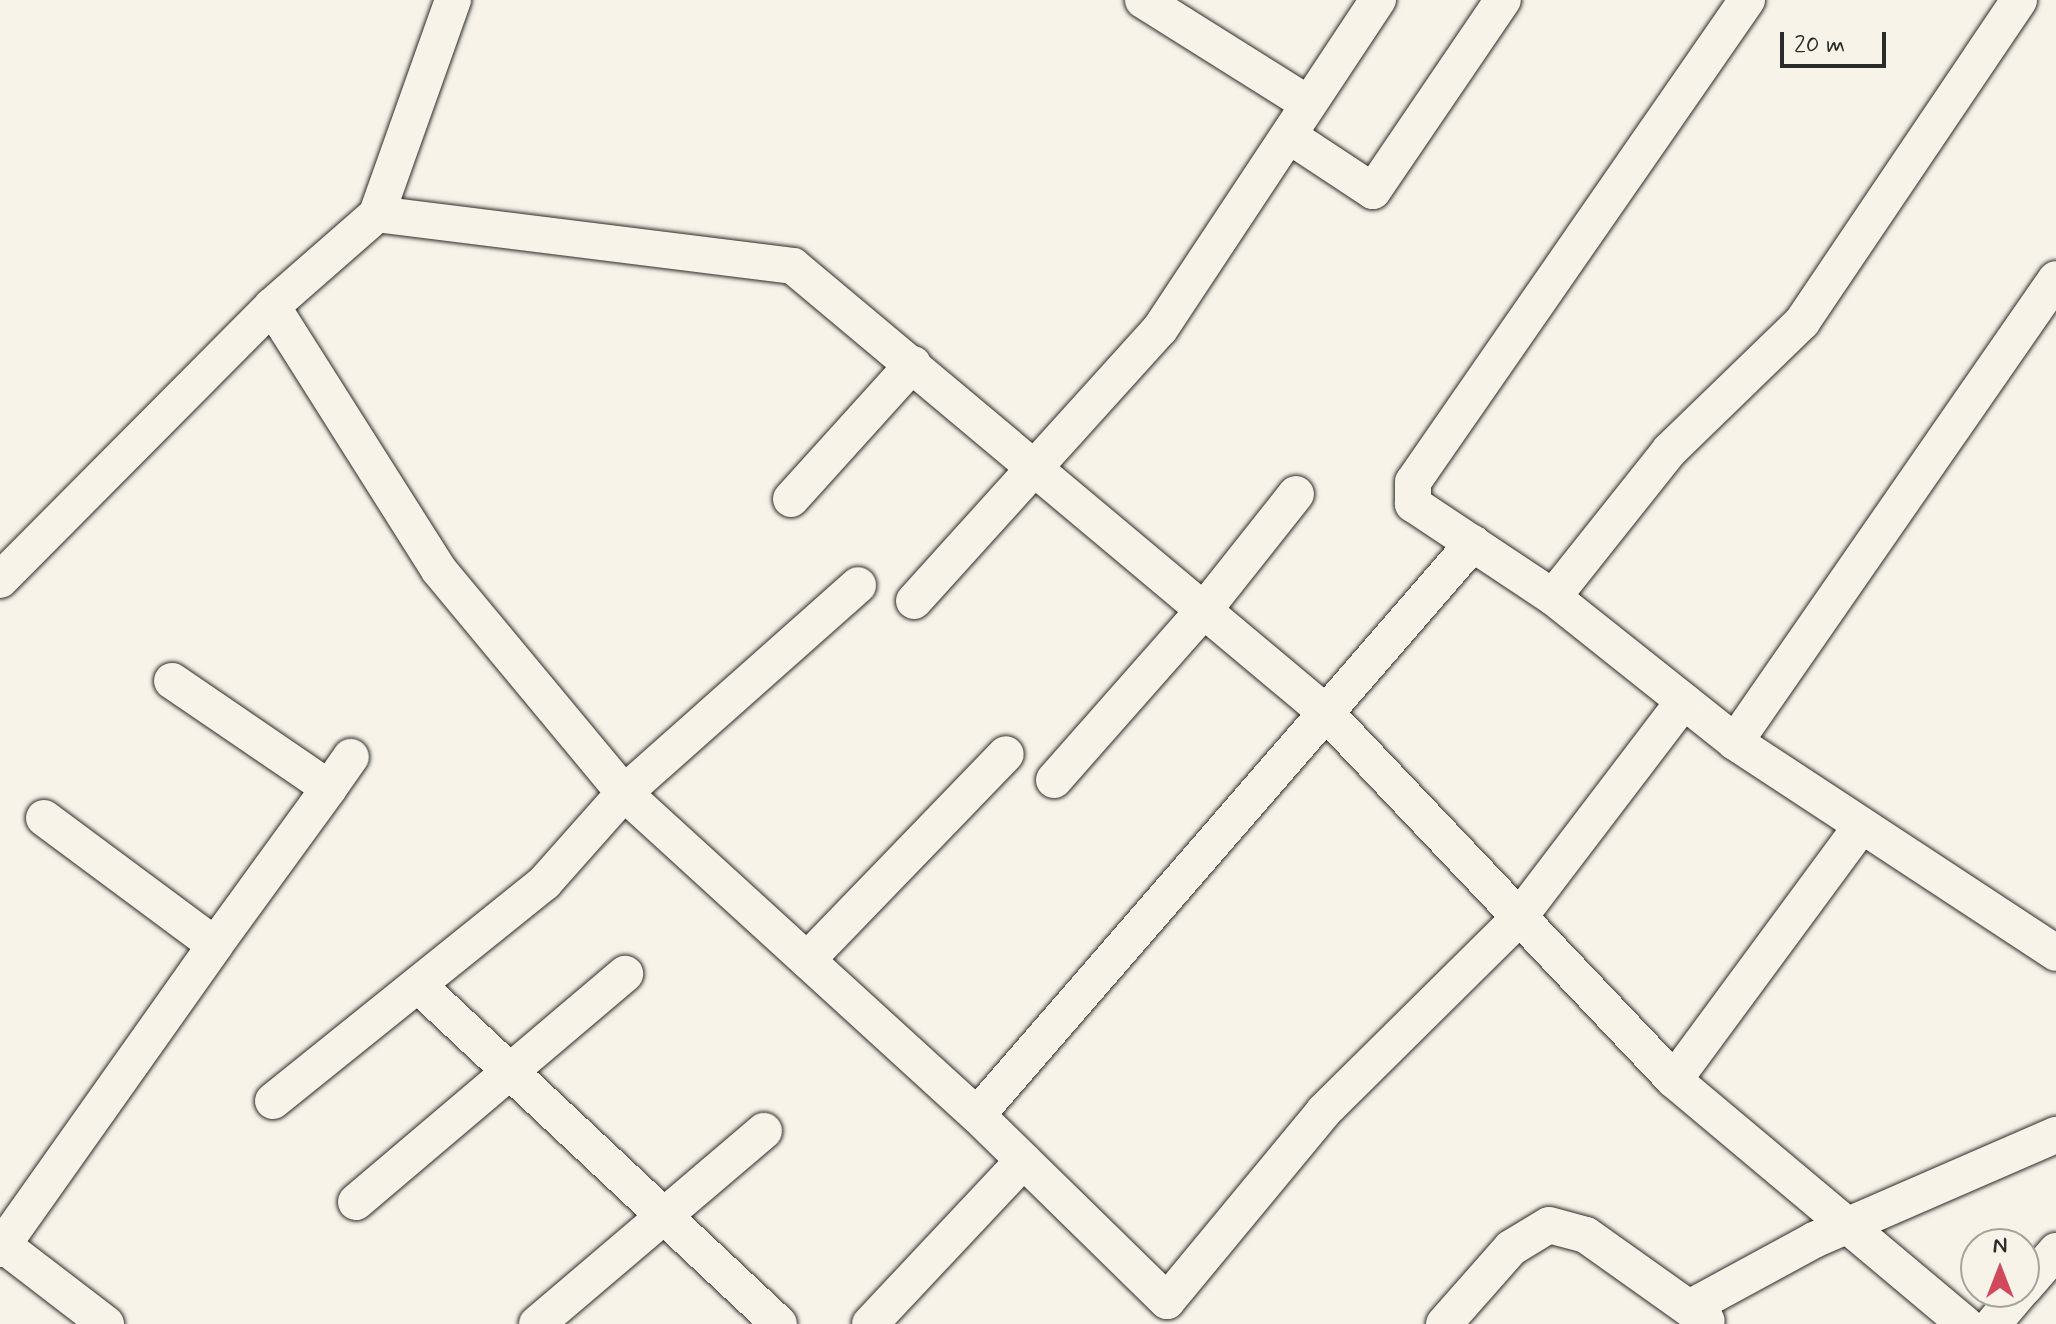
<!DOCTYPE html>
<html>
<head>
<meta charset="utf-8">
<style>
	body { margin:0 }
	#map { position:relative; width:2056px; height:1324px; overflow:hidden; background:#f7f3e8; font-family:Mynerve,sans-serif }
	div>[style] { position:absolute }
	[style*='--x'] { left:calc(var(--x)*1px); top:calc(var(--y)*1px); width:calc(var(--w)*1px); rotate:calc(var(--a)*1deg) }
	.roads { filter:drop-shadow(0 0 2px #2b2b2b) drop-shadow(0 0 2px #2b2b2b) }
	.minor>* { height:36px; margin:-18px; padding:0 18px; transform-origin:18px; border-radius:18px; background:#f7f3e8 }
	span { translate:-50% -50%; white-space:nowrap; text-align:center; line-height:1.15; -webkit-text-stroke:7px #f7f3e8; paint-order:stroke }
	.north { position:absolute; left:1960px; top:1228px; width:80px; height:80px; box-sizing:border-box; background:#f7f3e8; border:2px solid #a5a39c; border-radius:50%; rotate:0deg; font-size:22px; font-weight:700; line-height:32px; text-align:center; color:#2b2b2b }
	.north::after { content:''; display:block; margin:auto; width:28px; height:36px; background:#d1495b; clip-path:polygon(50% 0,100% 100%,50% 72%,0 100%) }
	.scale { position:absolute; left:1780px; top:32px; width:106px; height:36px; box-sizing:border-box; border:4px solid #2b2b2b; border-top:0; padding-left:10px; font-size:24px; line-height:28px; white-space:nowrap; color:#2b2b2b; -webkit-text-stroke:6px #f7f3e8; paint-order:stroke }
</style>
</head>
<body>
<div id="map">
	<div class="roads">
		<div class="minor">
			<div style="--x:453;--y:0;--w:227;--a:109.6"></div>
			<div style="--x:377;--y:214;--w:419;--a:7.1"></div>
			<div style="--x:793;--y:266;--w:694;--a:39.97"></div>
			<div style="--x:1325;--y:712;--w:507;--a:46.52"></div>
			<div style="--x:1674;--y:1080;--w:380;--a:40"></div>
			<div style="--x:1143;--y:0;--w:194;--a:32.1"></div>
			<div style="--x:1747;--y:0;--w:586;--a:124.72"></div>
			<div style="--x:1413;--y:482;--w:22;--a:90"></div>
			<div style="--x:1413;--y:504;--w:168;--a:33.6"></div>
			<div style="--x:1553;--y:597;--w:233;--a:38.5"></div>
			<div style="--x:1735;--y:742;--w:384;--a:33.3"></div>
			<div style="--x:1291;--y:137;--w:98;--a:33.4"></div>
			<div style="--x:1373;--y:191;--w:231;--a:-55.8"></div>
			<div style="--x:272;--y:306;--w:312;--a:57.7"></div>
			<div style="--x:439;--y:570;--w:290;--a:50.3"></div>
			<div style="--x:624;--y:793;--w:478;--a:42.4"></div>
			<div style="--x:977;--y:1115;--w:266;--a:44.4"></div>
			<div style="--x:1167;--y:1301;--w:246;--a:-50.4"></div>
			<div style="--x:1324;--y:1111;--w:272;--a:-44.7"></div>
			<div style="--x:1517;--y:920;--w:275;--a:-52.7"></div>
			<div style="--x:791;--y:499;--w:182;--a:-47.9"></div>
			<div style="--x:0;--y:580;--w:386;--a:-45.2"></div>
			<div style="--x:272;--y:306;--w:140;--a:-41.2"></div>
			<div style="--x:1553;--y:597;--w:188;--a:-51.5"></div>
			<div style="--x:1670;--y:450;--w:184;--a:-44.1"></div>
			<div style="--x:1802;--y:322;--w:388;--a:-56"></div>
			<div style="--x:914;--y:601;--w:367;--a:-47.9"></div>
			<div style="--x:1160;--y:329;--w:395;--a:-56.5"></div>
			<div style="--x:1735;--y:742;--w:563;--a:-55.27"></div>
			<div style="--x:1054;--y:780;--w:227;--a:-48.6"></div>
			<div style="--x:1204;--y:610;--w:148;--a:-51.6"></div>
			<div style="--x:329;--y:788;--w:38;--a:-55"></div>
			<div style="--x:44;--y:818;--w:213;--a:36.6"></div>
			<div style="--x:215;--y:945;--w:194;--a:-54"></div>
			<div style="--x:329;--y:788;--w:190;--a:-145.7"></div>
			<div style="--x:807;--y:960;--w:286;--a:-46"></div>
			<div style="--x:418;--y:985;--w:495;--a:43.2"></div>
			<div style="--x:1674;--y:1080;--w:312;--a:-53.6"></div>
			<div style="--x:273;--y:1101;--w:349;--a:-38.8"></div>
			<div style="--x:545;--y:882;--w:119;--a:-48.4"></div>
			<div style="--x:624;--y:793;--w:313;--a:-41.6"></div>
			<div style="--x:977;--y:1115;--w:757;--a:-49.07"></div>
			<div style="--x:356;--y:1202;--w:353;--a:-40.3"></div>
			<div style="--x:3;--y:1245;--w:130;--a:37.5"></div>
			<div style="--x:0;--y:1249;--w:372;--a:-54.7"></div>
			<div style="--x:2024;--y:1288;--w:49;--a:-49.1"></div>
			<div style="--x:1689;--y:1308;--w:142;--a:-28.5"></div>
			<div style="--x:1814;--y:1240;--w:264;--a:-23.5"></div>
			<div style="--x:537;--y:1324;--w:298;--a:-40.4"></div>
			<div style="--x:870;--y:1324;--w:224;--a:-46.8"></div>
			<div style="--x:1444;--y:1324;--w:101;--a:-48.6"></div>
			<div style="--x:1511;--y:1248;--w:44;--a:-31.2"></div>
			<div style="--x:1549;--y:1225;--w:38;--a:15"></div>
			<div style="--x:1586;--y:1235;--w:148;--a:35.4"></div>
			<div style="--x:1993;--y:1324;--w:42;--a:-49.8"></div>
		</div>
	</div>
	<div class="north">N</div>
	<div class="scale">20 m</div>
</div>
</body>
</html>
